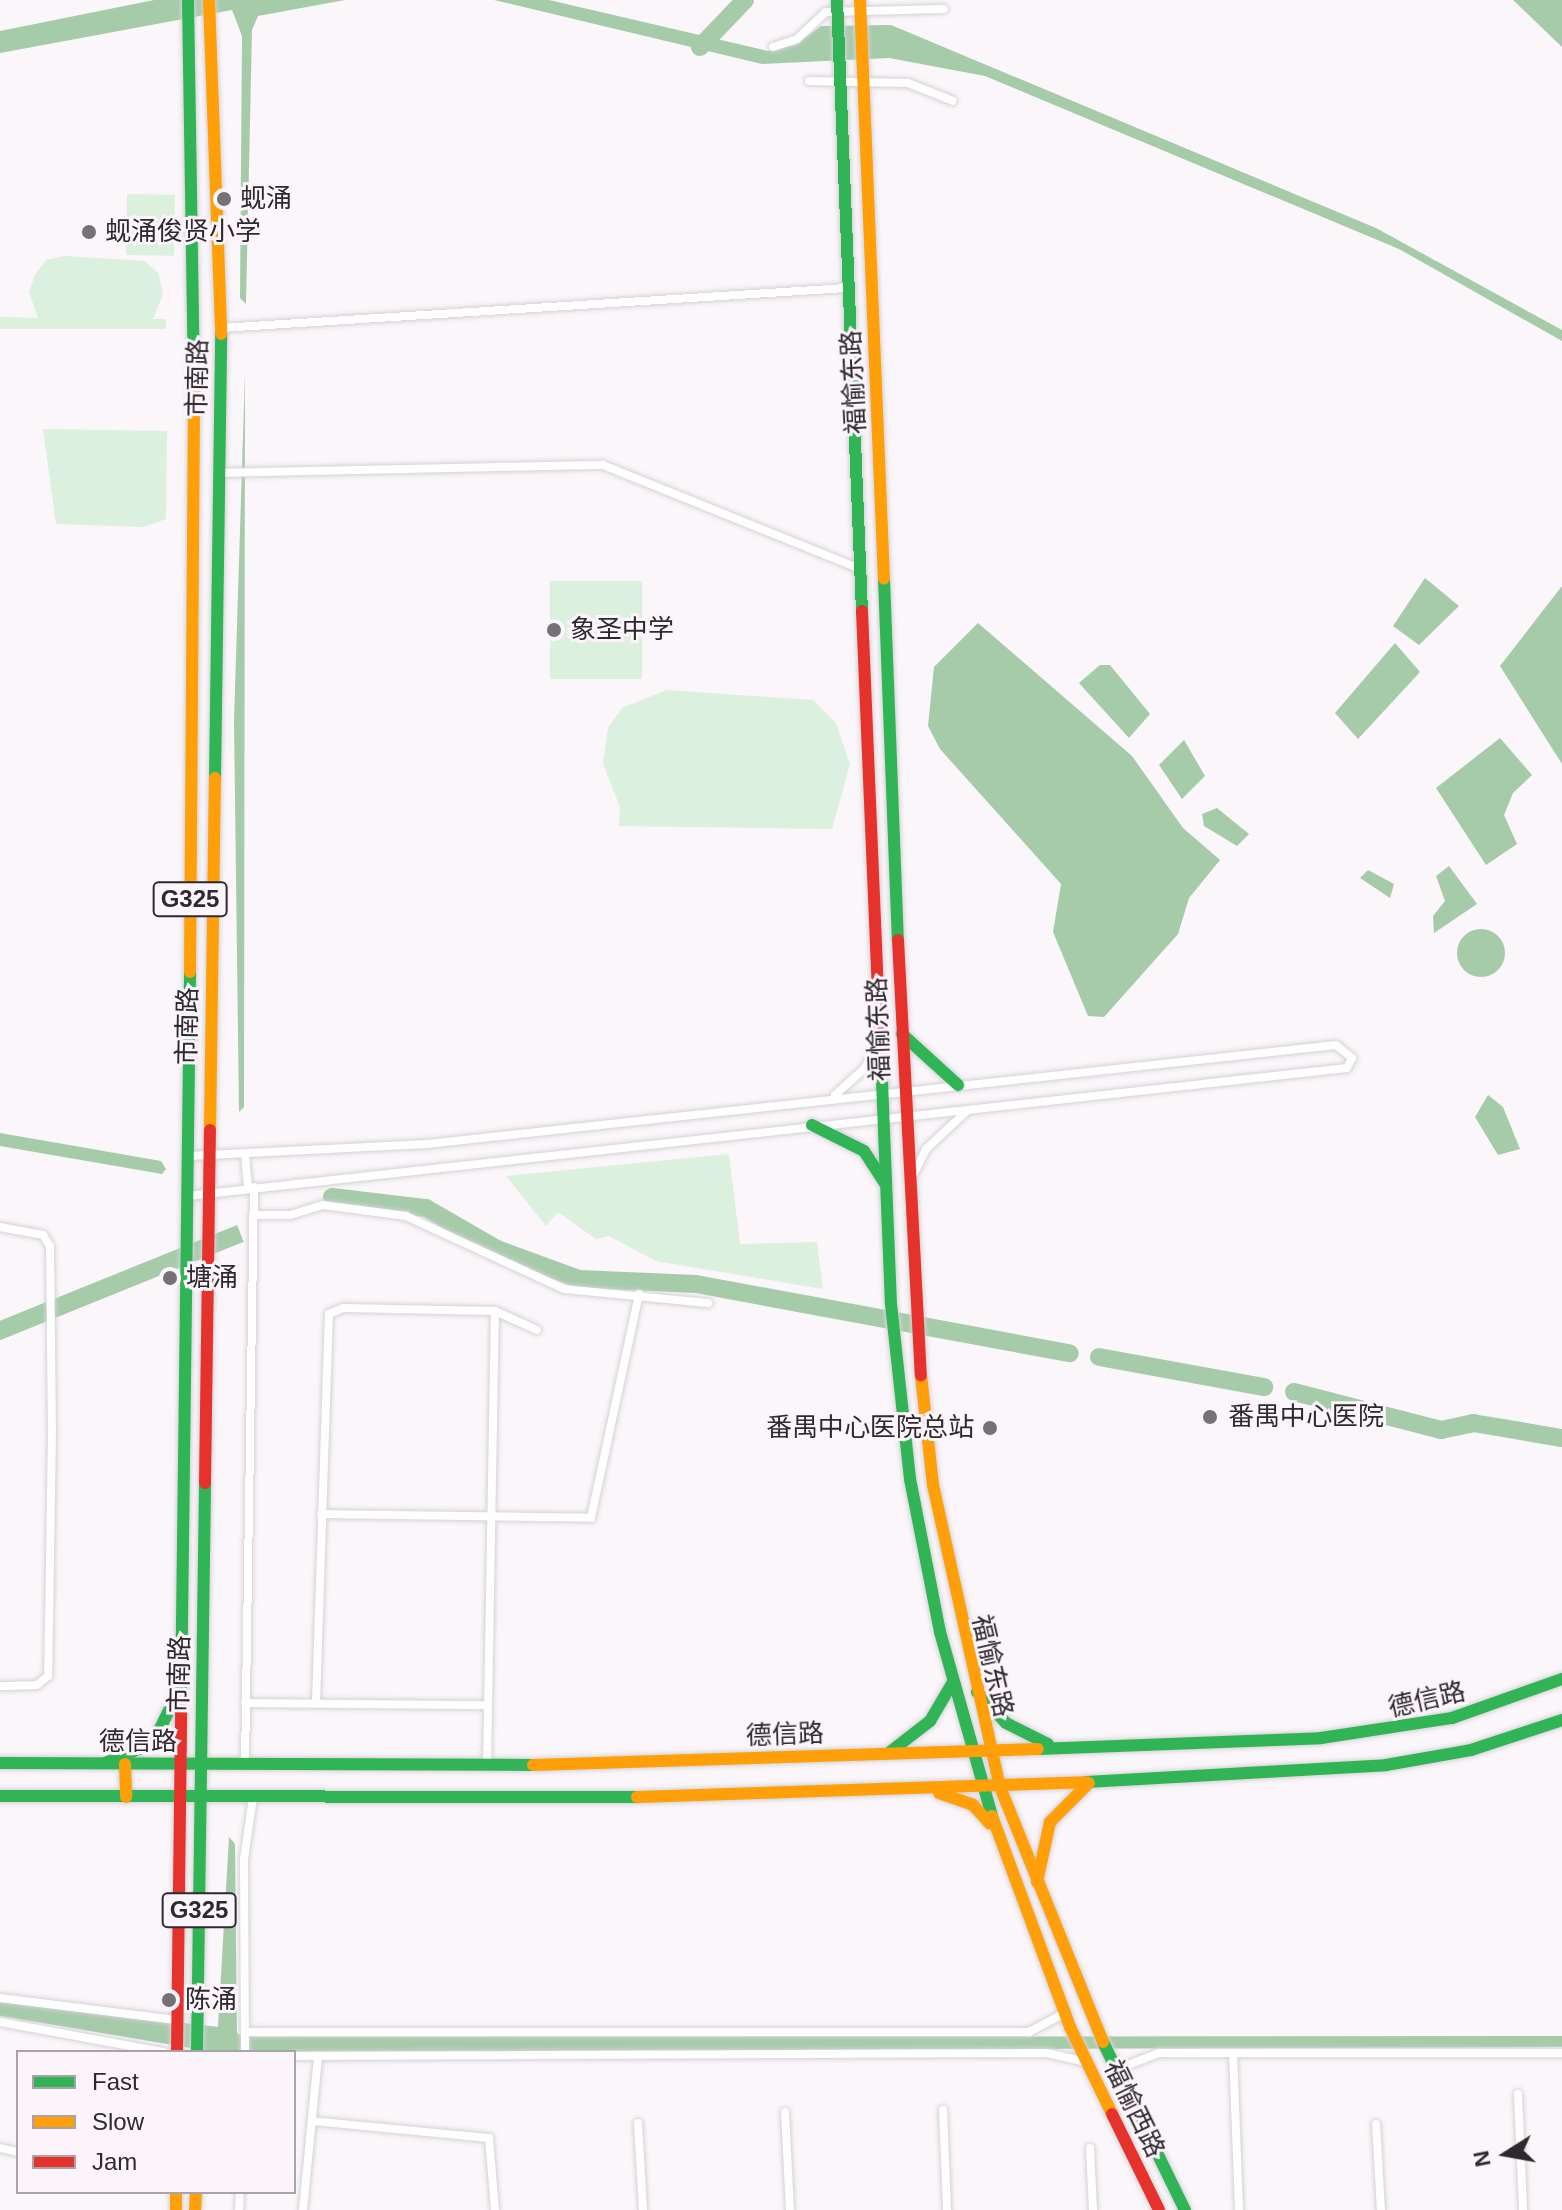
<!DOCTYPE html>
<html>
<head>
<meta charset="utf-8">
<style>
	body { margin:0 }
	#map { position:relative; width:1562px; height:2210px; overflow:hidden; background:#faf6fa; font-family:Arial,"Noto Sans SC",sans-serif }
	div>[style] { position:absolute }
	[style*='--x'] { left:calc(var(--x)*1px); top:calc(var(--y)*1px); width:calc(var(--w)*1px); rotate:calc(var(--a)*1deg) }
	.green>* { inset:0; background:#dbf0dd; transform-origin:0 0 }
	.water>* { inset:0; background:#a5cba9; transform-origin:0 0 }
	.round { border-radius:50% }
	.river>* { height:18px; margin:-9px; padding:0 9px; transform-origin:9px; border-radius:9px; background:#a5cba9 }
	.roads { filter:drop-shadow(0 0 2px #d5d2d5) drop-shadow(0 0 2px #d5d2d5) }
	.street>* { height:8px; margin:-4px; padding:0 4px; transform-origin:4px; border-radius:4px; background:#fefefe }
	.fast>* { height:12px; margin:-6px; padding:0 6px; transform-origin:6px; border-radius:6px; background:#30b455 }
	.slow>* { height:12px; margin:-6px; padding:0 6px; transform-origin:6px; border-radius:6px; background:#ff9f0a }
	.jam>* { height:12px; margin:-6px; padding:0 6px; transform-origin:6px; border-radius:6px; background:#e5322d }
	.dots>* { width:22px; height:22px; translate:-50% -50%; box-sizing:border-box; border:4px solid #fcf4fb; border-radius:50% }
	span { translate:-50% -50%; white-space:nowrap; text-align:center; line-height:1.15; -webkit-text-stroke:6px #fcf4fb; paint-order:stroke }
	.shield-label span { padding:2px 6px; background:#fcf4fb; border:2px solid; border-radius:6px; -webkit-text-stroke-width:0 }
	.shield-label { font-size:24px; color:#2d2a2d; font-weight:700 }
	.poi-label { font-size:26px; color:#2d2a2d }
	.left { translate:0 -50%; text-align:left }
	.right { translate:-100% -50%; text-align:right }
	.street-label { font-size:26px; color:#2d2a2d }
	.legend { position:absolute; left:16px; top:2050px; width:280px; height:144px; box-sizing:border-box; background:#fcf4fb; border:2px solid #a9a3a9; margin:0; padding:10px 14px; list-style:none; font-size:24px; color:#2d2a2d }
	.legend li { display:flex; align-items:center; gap:16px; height:40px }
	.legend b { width:40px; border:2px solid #a9a3a9 }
	.north { position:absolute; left:1466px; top:2114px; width:80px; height:80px; -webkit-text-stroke:6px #fcf4fb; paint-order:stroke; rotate:259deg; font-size:22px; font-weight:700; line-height:32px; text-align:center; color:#2d2a2d }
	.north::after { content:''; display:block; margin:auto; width:28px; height:36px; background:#2d2a2d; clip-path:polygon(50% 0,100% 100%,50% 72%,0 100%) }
</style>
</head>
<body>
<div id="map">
	<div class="green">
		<div style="left:127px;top:194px;width:48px;height:61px;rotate:1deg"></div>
		<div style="clip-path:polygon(64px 256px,145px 261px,159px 274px,163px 294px,153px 319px,166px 319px,166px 329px,0 329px,0 317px,38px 318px,29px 292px,35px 275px,46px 260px)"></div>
		<div style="clip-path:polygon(43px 429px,167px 431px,166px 519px,143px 527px,56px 524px)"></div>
		<div style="left:550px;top:581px;width:92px;height:98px"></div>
		<div style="clip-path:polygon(667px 690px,813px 700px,836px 723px,850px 764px,832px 829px,619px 826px,620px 807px,603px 764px,608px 728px,622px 708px)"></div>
		<div style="clip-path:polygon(729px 1154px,740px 1244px,817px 1242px,823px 1289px,656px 1261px,609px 1236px,596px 1239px,558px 1212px,546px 1226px,506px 1176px)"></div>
	</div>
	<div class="water">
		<div style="clip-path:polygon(154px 0,345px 0,258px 16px,252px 30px,246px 304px,240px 298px,242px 36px,232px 10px,0 53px,0 31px)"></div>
		<div style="clip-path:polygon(494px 0,549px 0,768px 51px,795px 45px,821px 26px,891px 25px,1376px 228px,1562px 330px,1562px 341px,1399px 249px,985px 76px,889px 58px,762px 64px)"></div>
		<div style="clip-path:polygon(1513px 0,1562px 0,1562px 47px)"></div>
		<div style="clip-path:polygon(245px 373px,244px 1107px,239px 1112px,234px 720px)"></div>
		<div style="clip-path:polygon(1425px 578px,1459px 606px,1419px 645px,1393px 626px)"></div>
		<div style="clip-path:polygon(1562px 586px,1562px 764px,1500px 666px)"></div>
		<div style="clip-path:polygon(978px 623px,1132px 756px,1183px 828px,1220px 860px,1189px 898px,1178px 934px,1104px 1017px,1088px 1016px,1053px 932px,1061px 884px,940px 749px,928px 726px,934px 667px)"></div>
		<div style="clip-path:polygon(1395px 643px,1420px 672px,1358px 739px,1335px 713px)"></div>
		<div style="clip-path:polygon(1100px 665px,1110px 665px,1150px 714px,1129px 738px,1079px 683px)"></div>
		<div style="clip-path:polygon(1500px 738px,1532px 775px,1513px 793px,1504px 815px,1517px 844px,1486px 865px,1436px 788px)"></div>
		<div style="clip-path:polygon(1184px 740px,1205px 776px,1182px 799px,1159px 765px)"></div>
		<div style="clip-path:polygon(1217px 808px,1249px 834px,1237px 846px,1204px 826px,1202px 814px)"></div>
		<div style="clip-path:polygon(1449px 866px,1477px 904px,1434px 933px,1433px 916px,1445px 901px,1436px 876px)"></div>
		<div style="clip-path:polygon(1368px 870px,1394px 884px,1390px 898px,1360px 878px)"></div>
		<div class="round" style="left:1457px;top:929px;width:48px;height:48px"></div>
		<div style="clip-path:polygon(1488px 1095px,1503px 1107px,1520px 1149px,1498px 1155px,1475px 1117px)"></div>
		<div style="clip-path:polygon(0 1133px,161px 1161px,166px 1169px,162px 1174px,0 1146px)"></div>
		<div style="left:237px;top:1225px;width:18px;height:490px;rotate:68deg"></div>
		<div style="clip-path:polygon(229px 1837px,235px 1844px,237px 2033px,244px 2037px,1562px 2036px,1562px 2047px,215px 2052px,0 2016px,0 2001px,218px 2027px)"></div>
	</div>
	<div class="river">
		<div style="--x:700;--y:47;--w:65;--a:-46.2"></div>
		<div style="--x:332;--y:1197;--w:95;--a:6.7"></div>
		<div style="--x:426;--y:1208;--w:82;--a:30"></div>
		<div style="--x:497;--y:1249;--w:87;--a:20.1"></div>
		<div style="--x:579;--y:1279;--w:117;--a:2.4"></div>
		<div style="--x:696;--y:1284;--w:380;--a:10.5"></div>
		<div style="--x:1099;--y:1357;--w:168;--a:10.3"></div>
		<div style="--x:1294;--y:1392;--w:152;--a:14.5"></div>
		<div style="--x:1441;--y:1430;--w:33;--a:-12"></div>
		<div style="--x:1473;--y:1423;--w:90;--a:9.6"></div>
	</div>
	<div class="roads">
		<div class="street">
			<div style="--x:773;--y:47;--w:25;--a:-18"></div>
			<div style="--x:797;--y:39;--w:40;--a:-43"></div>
			<div style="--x:826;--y:12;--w:118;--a:-1.5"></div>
			<div style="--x:809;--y:81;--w:99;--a:1.2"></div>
			<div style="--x:908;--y:83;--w:48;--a:21.8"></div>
			<div style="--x:221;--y:328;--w:626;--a:-3.66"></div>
			<div style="--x:218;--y:473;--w:385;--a:-1.2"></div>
			<div style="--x:603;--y:465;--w:278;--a:22"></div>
			<div style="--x:835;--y:1095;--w:40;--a:-42"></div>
			<div style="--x:865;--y:1068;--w:30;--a:-62"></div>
			<div style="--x:245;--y:1154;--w:34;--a:85"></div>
			<div style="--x:188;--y:1156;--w:239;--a:-2.9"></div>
			<div style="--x:427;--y:1144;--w:914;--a:-6.22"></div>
			<div style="--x:1336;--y:1045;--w:21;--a:39"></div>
			<div style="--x:1352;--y:1058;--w:11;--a:117"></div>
			<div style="--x:1347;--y:1068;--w:1166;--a:173.7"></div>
			<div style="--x:910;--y:1181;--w:36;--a:-63"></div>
			<div style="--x:926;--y:1149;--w:57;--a:-42.9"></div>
			<div style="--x:253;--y:1215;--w:37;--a:0"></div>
			<div style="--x:290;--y:1215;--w:34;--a:-17"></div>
			<div style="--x:323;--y:1205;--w:84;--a:7.5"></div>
			<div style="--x:406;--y:1216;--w:174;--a:24.8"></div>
			<div style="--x:564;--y:1289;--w:145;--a:5.6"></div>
			<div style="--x:0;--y:1227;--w:44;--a:10.5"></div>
			<div style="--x:43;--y:1235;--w:13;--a:58"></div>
			<div style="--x:50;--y:1246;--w:185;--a:89.4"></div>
			<div style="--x:52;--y:1431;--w:245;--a:90.9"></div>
			<div style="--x:48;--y:1676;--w:14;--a:141"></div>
			<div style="--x:37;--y:1685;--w:37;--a:178"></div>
			<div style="--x:321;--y:1514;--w:270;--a:0.8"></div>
			<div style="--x:591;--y:1518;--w:229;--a:-77.9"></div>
			<div style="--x:245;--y:1703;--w:243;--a:0.5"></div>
			<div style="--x:316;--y:1703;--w:389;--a:-88.1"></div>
			<div style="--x:329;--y:1314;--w:15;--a:-23"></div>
			<div style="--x:343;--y:1308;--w:152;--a:1.1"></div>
			<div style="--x:495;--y:1311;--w:46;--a:24.3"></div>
			<div style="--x:245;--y:1765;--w:578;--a:-89.11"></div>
			<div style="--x:487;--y:1766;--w:455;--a:-89"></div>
			<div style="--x:0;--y:1998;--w:178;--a:7.1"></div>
			<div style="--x:0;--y:2022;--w:166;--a:10.4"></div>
			<div style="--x:245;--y:2032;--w:784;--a:0"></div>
			<div style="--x:1029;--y:2032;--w:40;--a:-28"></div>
			<div style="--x:245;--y:2052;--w:193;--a:-90.3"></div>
			<div style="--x:244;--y:1859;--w:63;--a:-81.7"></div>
			<div style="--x:1233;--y:2053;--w:157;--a:87.8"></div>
			<div style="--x:294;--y:2056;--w:753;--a:-0.23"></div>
			<div style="--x:1047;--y:2053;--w:40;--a:13"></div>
			<div style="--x:1115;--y:2070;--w:47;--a:-21.1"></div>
			<div style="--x:1159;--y:2053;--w:403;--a:0"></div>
			<div style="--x:1518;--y:2094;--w:116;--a:87.5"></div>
			<div style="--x:943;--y:2110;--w:100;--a:87.7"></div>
			<div style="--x:785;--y:2112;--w:98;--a:87.1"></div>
			<div style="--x:312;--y:2121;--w:178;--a:5.5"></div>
			<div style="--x:489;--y:2138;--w:72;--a:85.2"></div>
			<div style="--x:638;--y:2123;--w:87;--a:86.7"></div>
			<div style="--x:1376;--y:2124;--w:86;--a:86.7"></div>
			<div style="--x:0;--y:2148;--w:18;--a:13"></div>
			<div style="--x:1090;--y:2148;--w:62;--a:87.2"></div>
			<div style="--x:239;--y:2210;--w:18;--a:-87"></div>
			<div style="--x:303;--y:2210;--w:155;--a:-84.4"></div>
		</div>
		<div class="fast">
			<div style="--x:188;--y:0;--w:395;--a:89.1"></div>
			<div style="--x:837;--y:0;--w:612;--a:87.66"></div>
			<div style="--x:884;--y:579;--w:361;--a:87.8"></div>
			<div style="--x:215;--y:778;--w:444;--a:-89.2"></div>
			<div style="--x:902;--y:1034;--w:76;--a:42.3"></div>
			<div style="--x:881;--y:1056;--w:248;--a:87.7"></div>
			<div style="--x:891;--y:1304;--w:176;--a:83.8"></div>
			<div style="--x:910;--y:1479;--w:156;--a:78.9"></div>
			<div style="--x:940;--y:1632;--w:191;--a:74.2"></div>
			<div style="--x:812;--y:1125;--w:58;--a:26.6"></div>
			<div style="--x:864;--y:1151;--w:38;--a:57"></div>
			<div style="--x:977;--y:1692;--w:42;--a:46.9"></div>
			<div style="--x:1006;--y:1723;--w:47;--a:26.6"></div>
			<div style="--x:181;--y:1703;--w:731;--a:-89.29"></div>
			<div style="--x:1038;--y:1749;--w:283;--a:-2.2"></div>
			<div style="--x:1321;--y:1738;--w:133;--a:-8.7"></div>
			<div style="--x:1452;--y:1718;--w:117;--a:-19.5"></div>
			<div style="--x:890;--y:1752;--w:51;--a:-37.8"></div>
			<div style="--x:930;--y:1721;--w:45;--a:-59.5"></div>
			<div style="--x:0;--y:1763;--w:533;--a:0.21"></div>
			<div style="--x:105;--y:1763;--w:52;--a:-22.6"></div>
			<div style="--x:153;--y:1743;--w:46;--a:-64"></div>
			<div style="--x:1086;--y:1782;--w:300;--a:-3.2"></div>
			<div style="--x:1386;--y:1765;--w:86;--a:-10"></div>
			<div style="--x:1471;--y:1750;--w:96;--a:-18.2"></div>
			<div style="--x:0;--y:1796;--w:637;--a:0.09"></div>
			<div style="--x:1103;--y:2042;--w:187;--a:64"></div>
			<div style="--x:197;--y:2052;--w:569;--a:-89.19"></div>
		</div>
		<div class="slow">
			<div style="--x:209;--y:0;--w:334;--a:87.9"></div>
			<div style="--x:860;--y:0;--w:579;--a:87.63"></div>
			<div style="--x:190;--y:972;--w:577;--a:-89.6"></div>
			<div style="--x:210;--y:1130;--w:352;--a:-89.2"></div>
			<div style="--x:921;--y:1375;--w:111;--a:83.8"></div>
			<div style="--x:933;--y:1485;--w:309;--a:77.5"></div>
			<div style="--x:1000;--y:1787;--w:275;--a:68"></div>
			<div style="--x:125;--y:1764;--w:33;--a:88"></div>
			<div style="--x:533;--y:1765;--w:505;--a:-1.81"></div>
			<div style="--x:939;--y:1793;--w:36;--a:19"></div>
			<div style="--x:973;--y:1805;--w:25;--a:48"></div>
			<div style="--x:637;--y:1797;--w:449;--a:-1.9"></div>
			<div style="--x:992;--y:1816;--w:225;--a:69.7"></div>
			<div style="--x:1070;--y:2027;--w:97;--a:64.2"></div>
			<div style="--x:1037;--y:1882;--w:61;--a:-77.8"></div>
			<div style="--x:1050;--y:1822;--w:55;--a:-45"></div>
			<div style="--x:176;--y:2192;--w:18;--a:90"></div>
			<div style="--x:195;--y:2210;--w:18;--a:-87"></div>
		</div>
		<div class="jam">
			<div style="--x:862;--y:611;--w:445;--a:87.6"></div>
			<div style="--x:898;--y:940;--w:436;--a:87"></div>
			<div style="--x:205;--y:1483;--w:353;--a:-89.2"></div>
			<div style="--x:177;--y:2052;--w:349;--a:-89.3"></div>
			<div style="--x:1112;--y:2114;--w:107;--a:63.9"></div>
		</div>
	</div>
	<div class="dots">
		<div style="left:224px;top:199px;background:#757175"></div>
		<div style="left:89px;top:232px;background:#757175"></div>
		<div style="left:554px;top:630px;background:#757175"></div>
		<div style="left:170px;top:1278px;background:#757175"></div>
		<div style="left:1210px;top:1417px;background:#757175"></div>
		<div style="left:990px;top:1428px;background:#757175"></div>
		<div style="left:169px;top:2000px;background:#757175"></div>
	</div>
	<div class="shield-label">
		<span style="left:190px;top:899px">G325</span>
		<span style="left:199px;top:1910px">G325</span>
	</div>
	<div class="poi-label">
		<span class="left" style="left:240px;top:199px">蚬涌</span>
		<span class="left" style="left:105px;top:232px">蚬涌俊贤小学</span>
		<span class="left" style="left:570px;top:630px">象圣中学</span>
		<span class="left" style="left:186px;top:1278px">塘涌</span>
		<span class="left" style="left:1228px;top:1417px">番禺中心医院</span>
		<span class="right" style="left:974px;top:1428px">番禺中心医院总站</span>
		<span class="left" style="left:185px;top:2000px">陈涌</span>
	</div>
	<div class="street-label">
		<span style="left:198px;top:378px;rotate:-89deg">市南路</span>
		<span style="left:854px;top:382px;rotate:-93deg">福愉东路</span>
		<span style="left:188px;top:1026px;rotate:-89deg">市南路</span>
		<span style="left:879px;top:1029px;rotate:-92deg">福愉东路</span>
		<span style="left:992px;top:1666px;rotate:77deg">福愉东路</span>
		<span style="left:180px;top:1674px;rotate:-89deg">市南路</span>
		<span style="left:1427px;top:1700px;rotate:-13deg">德信路</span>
		<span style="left:785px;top:1735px;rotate:-2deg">德信路</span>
		<span style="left:138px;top:1742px">德信路</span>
		<span style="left:1134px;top:2109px;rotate:64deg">福愉西路</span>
	</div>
	<ul class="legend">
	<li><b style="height:10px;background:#30b455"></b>Fast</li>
	<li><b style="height:10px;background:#ff9f0a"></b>Slow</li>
	<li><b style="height:10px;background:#e5322d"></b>Jam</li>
	</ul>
	<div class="north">N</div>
</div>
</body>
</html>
